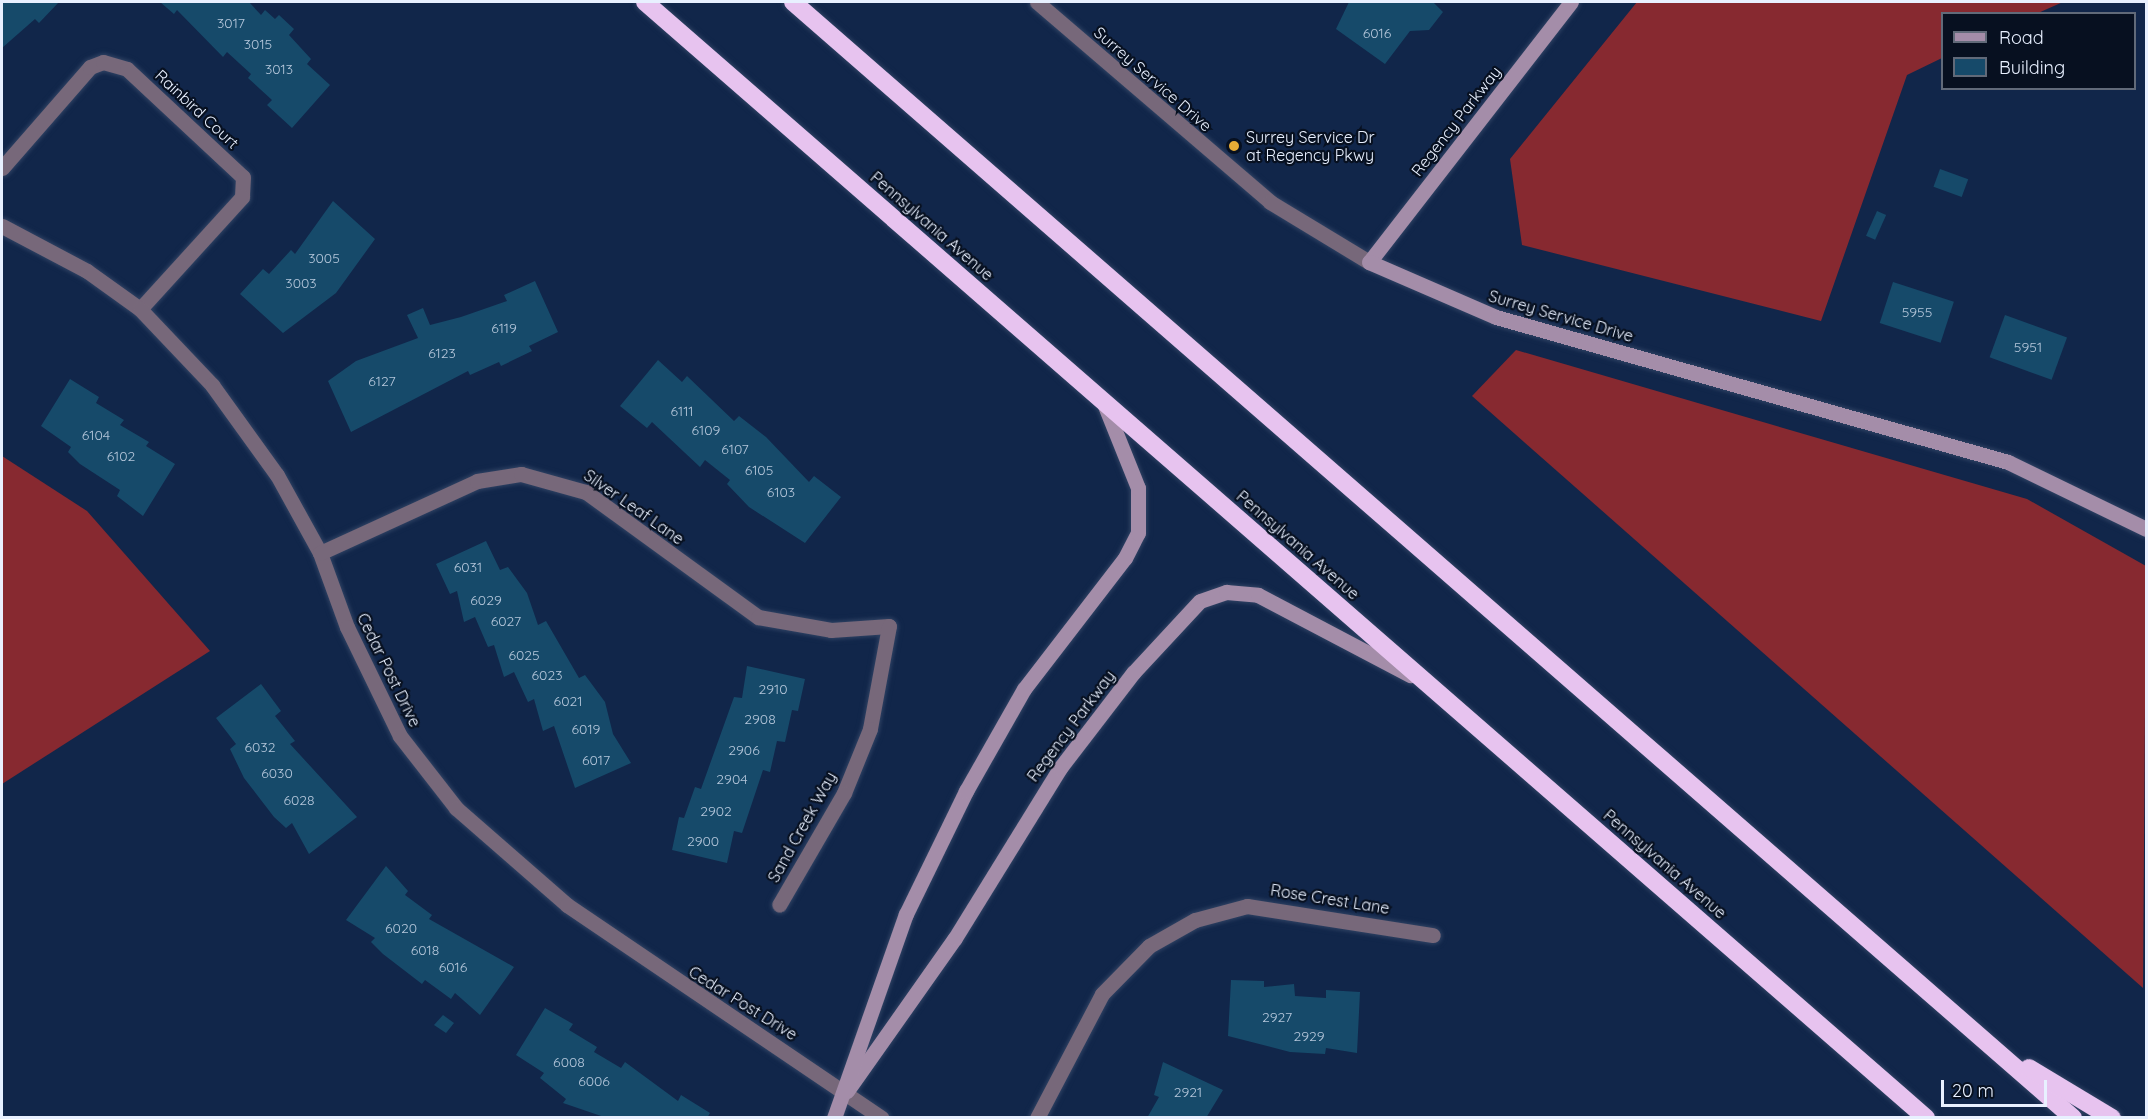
<!DOCTYPE html>
<html>
<head>
<meta charset="utf-8">
<style>
	body { margin:0 }
	#map { position:relative; width:2148px; height:1119px; overflow:hidden; background:#11264a; font-family:Quicksand,sans-serif }
	div>[style] { position:absolute }
	[style*='--x'] { left:calc(var(--x)*1px); top:calc(var(--y)*1px); width:calc(var(--w)*1px); rotate:calc(var(--a)*1deg) }
	.forest>* { inset:0; background:#872930 }
	.building>* { inset:0; background:#164a6a; transform-origin:0 0 }
	.roads { filter:drop-shadow(0 0 2px #2f4263) drop-shadow(0 0 2px #2f4263) }
	.street>* { height:15px; margin:-7.5px; padding:0 7.5px; transform-origin:7.5px; border-radius:7.5px; background:#77687a }
	.secondary>* { height:15px; margin:-7.5px; padding:0 7.5px; transform-origin:7.5px; border-radius:7.5px; background:#a48da9 }
	.highway>* { height:18px; margin:-9px; padding:0 9px; transform-origin:9px; border-radius:9px; background:#e7c3ef }
	.dots>* { width:16px; height:16px; translate:-50% -50%; box-sizing:border-box; border:3px solid #071020; border-radius:50% }
	span { translate:-50% -50%; white-space:nowrap; text-align:center; line-height:1.15; -webkit-text-stroke:4.5px #071020; paint-order:stroke }
	.number-label { font-size:14px; color:#b4c6da }
	.number-label span { -webkit-text-stroke-width:0 }
	.street-label { font-size:16px; color:#e8f0ff }
	.poi-label { font-size:16px; color:#e8f0ff }
	.left { translate:0 -50%; text-align:left }
	.frame { position:absolute; inset:0; border:3px solid #e8f0ff; pointer-events:none }
	.legend { position:absolute; left:1941px; top:12px; width:195px; height:78px; box-sizing:border-box; background:#071020; border:2px solid #616a79; margin:0; padding:8px 10px; list-style:none; font-size:18px; color:#e8f0ff }
	.legend li { display:flex; align-items:center; gap:12px; height:30px }
	.legend b { width:30px; border:2px solid #616a79 }
	.scale { position:absolute; left:1941px; top:1080px; width:106px; height:27px; box-sizing:border-box; border:3px solid #e8f0ff; border-top:0; padding-left:8px; font-size:18px; line-height:21px; white-space:nowrap; color:#e8f0ff; -webkit-text-stroke:4px #071020; paint-order:stroke }
</style>
</head>
<body>
<div id="map">
	<div class="forest">
		<div style="clip-path:polygon(1637px 2px,2063px 2px,2038px 13px,1942px 14px,1942px 58px,1907px 75px,1821px 321px,1522px 245px,1510px 159px)"></div>
		<div style="clip-path:polygon(1516px 350px,2027px 499px,2146px 566px,2143px 988px,1472px 396px)"></div>
		<div style="clip-path:polygon(2px 456px,87px 511px,210px 651px,2px 784px)"></div>
	</div>
	<div class="building">
		<div style="clip-path:polygon(2px 2px,59px 2px,39px 23px,35px 19px,2px 48px)"></div>
		<div style="clip-path:polygon(160px 2px,249px 2px,261px 15px,265px 10px,275px 19px,279px 15px,294px 29px,289px 35px,311px 59px,307px 64px,330px 85px,292px 128px,267px 105px,272px 100px,248px 78px,251px 74px,227px 52px,223px 57px,177px 10px,174px 14px)"></div>
		<div style="clip-path:polygon(1349px 2px,1433px 2px,1443px 12px,1429px 30px,1410px 31px,1385px 64px,1336px 29px)"></div>
		<div style="left:1940px;top:169px;width:30px;height:19px;rotate:20deg"></div>
		<div style="clip-path:polygon(333px 201px,375px 239px,336px 293px,283px 333px,240px 294px,263px 269px,269px 274px,291px 250px,295px 254px)"></div>
		<div style="left:1877px;top:211px;width:10px;height:27px;rotate:24deg"></div>
		<div style="clip-path:polygon(535px 281px,558px 332px,529px 346px,532px 351px,501px 366px,499px 362px,470px 375px,468px 371px,351px 432px,328px 381px,356px 361px,418px 338px,407px 315px,423px 308px,430px 325px,461px 317px,507px 301px,504px 295px)"></div>
		<div style="left:1893px;top:282px;width:64px;height:43px;rotate:18deg"></div>
		<div style="left:2005px;top:315px;width:66px;height:45px;rotate:20deg"></div>
		<div style="clip-path:polygon(658px 360px,682px 382px,687px 376px,734px 421px,739px 416px,766px 437px,809px 482px,814px 476px,841px 497px,805px 543px,749px 507px,727px 484px,730px 480px,705px 460px,700px 467px,652px 422px,647px 428px,620px 406px)"></div>
		<div style="clip-path:polygon(70px 379px,99px 397px,96px 403px,124px 420px,120px 425px,149px 442px,146px 446px,175px 464px,143px 516px,117px 496px,120px 490px,80px 464px,68px 452px,71px 447px,41px 426px)"></div>
		<div style="clip-path:polygon(486px 541px,500px 570px,508px 567px,527px 593px,538px 625px,546px 621px,579px 678px,585px 675px,605px 702px,613px 734px,631px 763px,575px 788px,554px 726px,543px 731px,534px 699px,528px 702px,514px 672px,504px 677px,494px 645px,488px 647px,475px 617px,464px 622px,457px 591px,450px 594px,436px 564px)"></div>
		<div style="clip-path:polygon(747px 666px,805px 679px,798px 711px,792px 710px,785px 742px,777px 741px,770px 772px,763px 770px,742px 833px,734px 831px,727px 863px,672px 850px,679px 817px,684px 818px,695px 787px,701px 789px,734px 697px,742px 698px)"></div>
		<div style="clip-path:polygon(261px 684px,281px 711px,275px 716px,295px 741px,290px 744px,357px 817px,309px 854px,292px 823px,286px 828px,274px 817px,244px 778px,230px 749px,236px 744px,216px 718px)"></div>
		<div style="clip-path:polygon(386px 866px,408px 891px,405px 895px,432px 915px,429px 919px,514px 967px,480px 1015px,455px 993px,451px 999px,425px 980px,422px 984px,383px 954px,371px 942px,375px 938px,346px 920px)"></div>
		<div style="clip-path:polygon(1231px 980px,1264px 981px,1264px 987px,1294px 984px,1295px 996px,1326px 998px,1326px 990px,1360px 992px,1357px 1053px,1326px 1048px,1325px 1054px,1290px 1052px,1228px 1036px)"></div>
		<div style="clip-path:polygon(545px 1008px,573px 1024px,569px 1030px,597px 1047px,594px 1052px,621px 1068px,625px 1062px,678px 1101px,681px 1095px,710px 1113px,707px 1118px,607px 1118px,563px 1103px,566px 1099px,540px 1078px,544px 1073px,516px 1055px)"></div>
		<div style="clip-path:polygon(443px 1015px,454px 1023px,446px 1033px,434px 1025px)"></div>
		<div style="clip-path:polygon(1163px 1062px,1223px 1090px,1206px 1118px,1147px 1118px,1159px 1097px,1154px 1095px)"></div>
	</div>
	<div class="roads">
		<div class="street">
			<div style="--x:1037;--y:2;--w:307;--a:40.6"></div>
			<div style="--x:1270;--y:202;--w:116;--a:31.2"></div>
			<div style="--x:2;--y:168;--w:134;--a:-48.9"></div>
			<div style="--x:90;--y:67;--w:14;--a:-21"></div>
			<div style="--x:103;--y:62;--w:25;--a:16"></div>
			<div style="--x:127;--y:69;--w:158;--a:43"></div>
			<div style="--x:243;--y:177;--w:20;--a:93"></div>
			<div style="--x:242;--y:197;--w:151;--a:132.3"></div>
			<div style="--x:2;--y:226;--w:96;--a:27.9"></div>
			<div style="--x:87;--y:271;--w:65;--a:35.6"></div>
			<div style="--x:140;--y:309;--w:105;--a:46.5"></div>
			<div style="--x:212;--y:385;--w:111;--a:54.2"></div>
			<div style="--x:277;--y:475;--w:89;--a:61.1"></div>
			<div style="--x:320;--y:553;--w:79;--a:70"></div>
			<div style="--x:347;--y:627;--w:121;--a:64.1"></div>
			<div style="--x:400;--y:736;--w:91;--a:52.1"></div>
			<div style="--x:456;--y:808;--w:147;--a:41.1"></div>
			<div style="--x:567;--y:905;--w:380;--a:34.1"></div>
			<div style="--x:320;--y:553;--w:173;--a:-24.6"></div>
			<div style="--x:477;--y:481;--w:45;--a:-9"></div>
			<div style="--x:521;--y:474;--w:67;--a:15.5"></div>
			<div style="--x:586;--y:492;--w:213;--a:36"></div>
			<div style="--x:758;--y:617;--w:74;--a:10.1"></div>
			<div style="--x:831;--y:630;--w:58;--a:-3.9"></div>
			<div style="--x:889;--y:626;--w:105;--a:100.5"></div>
			<div style="--x:870;--y:729;--w:69;--a:112.1"></div>
			<div style="--x:844;--y:793;--w:129;--a:120.1"></div>
			<div style="--x:1037;--y:1118;--w:140;--a:-62.3"></div>
			<div style="--x:1102;--y:994;--w:67;--a:-45.6"></div>
			<div style="--x:1149;--y:946;--w:53;--a:-29.5"></div>
			<div style="--x:1195;--y:920;--w:54;--a:-15.1"></div>
			<div style="--x:1247;--y:906;--w:188;--a:8.9"></div>
		</div>
		<div class="secondary">
			<div style="--x:1571;--y:2;--w:329;--a:127.8"></div>
			<div style="--x:1369;--y:262;--w:138;--a:23.4"></div>
			<div style="--x:1496;--y:317;--w:532;--a:15.81"></div>
			<div style="--x:2008;--y:462;--w:153;--a:25.9"></div>
			<div style="--x:847;--y:1091;--w:187;--a:-54.8"></div>
			<div style="--x:955;--y:938;--w:200;--a:-58.3"></div>
			<div style="--x:1060;--y:768;--w:120;--a:-52.5"></div>
			<div style="--x:1133;--y:673;--w:98;--a:-47.1"></div>
			<div style="--x:1200;--y:601;--w:28;--a:-19"></div>
			<div style="--x:1226;--y:592;--w:32;--a:5"></div>
			<div style="--x:1258;--y:595;--w:172;--a:27.8"></div>
			<div style="--x:834;--y:1118;--w:216;--a:-70.6"></div>
			<div style="--x:906;--y:914;--w:137;--a:-64"></div>
			<div style="--x:966;--y:791;--w:117;--a:-60.4"></div>
			<div style="--x:1024;--y:689;--w:165;--a:-52.4"></div>
			<div style="--x:1125;--y:558;--w:28;--a:-63"></div>
			<div style="--x:1138;--y:533;--w:45;--a:-90"></div>
			<div style="--x:1138;--y:488;--w:94;--a:-111.9"></div>
		</div>
		<div class="highway">
			<div style="--x:645;--y:2;--w:1699;--a:41.06"></div>
			<div style="--x:793;--y:2;--w:1698;--a:41.08"></div>
			<div style="--x:2029;--y:1068;--w:97;--a:31.1"></div>
		</div>
	</div>
	<div class="dots">
		<div style="left:1234px;top:146px;background:#e7ac36"></div>
	</div>
	<div class="number-label">
		<span style="left:231px;top:23px">3017</span>
		<span style="left:1377px;top:33px">6016</span>
		<span style="left:258px;top:44px">3015</span>
		<span style="left:279px;top:69px">3013</span>
		<span style="left:324px;top:258px">3005</span>
		<span style="left:301px;top:283px">3003</span>
		<span style="left:1917px;top:312px">5955</span>
		<span style="left:504px;top:328px">6119</span>
		<span style="left:2028px;top:347px">5951</span>
		<span style="left:442px;top:353px">6123</span>
		<span style="left:382px;top:381px">6127</span>
		<span style="left:682px;top:411px">6111</span>
		<span style="left:706px;top:430px">6109</span>
		<span style="left:96px;top:435px">6104</span>
		<span style="left:735px;top:449px">6107</span>
		<span style="left:121px;top:456px">6102</span>
		<span style="left:759px;top:470px">6105</span>
		<span style="left:781px;top:492px">6103</span>
		<span style="left:468px;top:567px">6031</span>
		<span style="left:486px;top:600px">6029</span>
		<span style="left:506px;top:621px">6027</span>
		<span style="left:524px;top:655px">6025</span>
		<span style="left:547px;top:675px">6023</span>
		<span style="left:773px;top:689px">2910</span>
		<span style="left:568px;top:701px">6021</span>
		<span style="left:760px;top:719px">2908</span>
		<span style="left:586px;top:729px">6019</span>
		<span style="left:260px;top:747px">6032</span>
		<span style="left:744px;top:750px">2906</span>
		<span style="left:596px;top:760px">6017</span>
		<span style="left:277px;top:773px">6030</span>
		<span style="left:732px;top:779px">2904</span>
		<span style="left:299px;top:800px">6028</span>
		<span style="left:716px;top:811px">2902</span>
		<span style="left:703px;top:841px">2900</span>
		<span style="left:401px;top:928px">6020</span>
		<span style="left:425px;top:950px">6018</span>
		<span style="left:453px;top:967px">6016</span>
		<span style="left:1277px;top:1017px">2927</span>
		<span style="left:1309px;top:1036px">2929</span>
		<span style="left:569px;top:1062px">6008</span>
		<span style="left:594px;top:1081px">6006</span>
		<span style="left:1188px;top:1092px">2921</span>
	</div>
	<div class="street-label">
		<span style="left:1153px;top:79px;rotate:41deg">Surrey Service Drive</span>
		<span style="left:197px;top:109px;rotate:43deg">Rainbird Court</span>
		<span style="left:1456px;top:121px;rotate:-52deg">Regency Parkway</span>
		<span style="left:932px;top:226px;rotate:41deg">Pennsylvania Avenue</span>
		<span style="left:1561px;top:316px;rotate:16deg">Surrey Service Drive</span>
		<span style="left:634px;top:507px;rotate:35deg">Silver Leaf Lane</span>
		<span style="left:1298px;top:545px;rotate:41deg">Pennsylvania Avenue</span>
		<span style="left:389px;top:670px;rotate:64deg">Cedar Post Drive</span>
		<span style="left:1071px;top:726px;rotate:-53deg">Regency Parkway</span>
		<span style="left:802px;top:827px;rotate:-61deg">Sand Creek Way</span>
		<span style="left:1665px;top:864px;rotate:41deg">Pennsylvania Avenue</span>
		<span style="left:1330px;top:899px;rotate:9deg">Rose Crest Lane</span>
		<span style="left:743px;top:1003px;rotate:32deg">Cedar Post Drive</span>
	</div>
	<div class="poi-label">
		<span class="left" style="left:1246px;top:146px">Surrey Service Dr<br>at Regency Pkwy</span>
	</div>
	<div class="frame"></div>
	<ul class="legend">
	<li><b style="height:8px;background:#a48da9"></b>Road</li>
	<li><b style="height:16px;background:#164a6a"></b>Building</li>
	</ul>
	<div class="scale">20 m</div>
</div>
</body>
</html>
